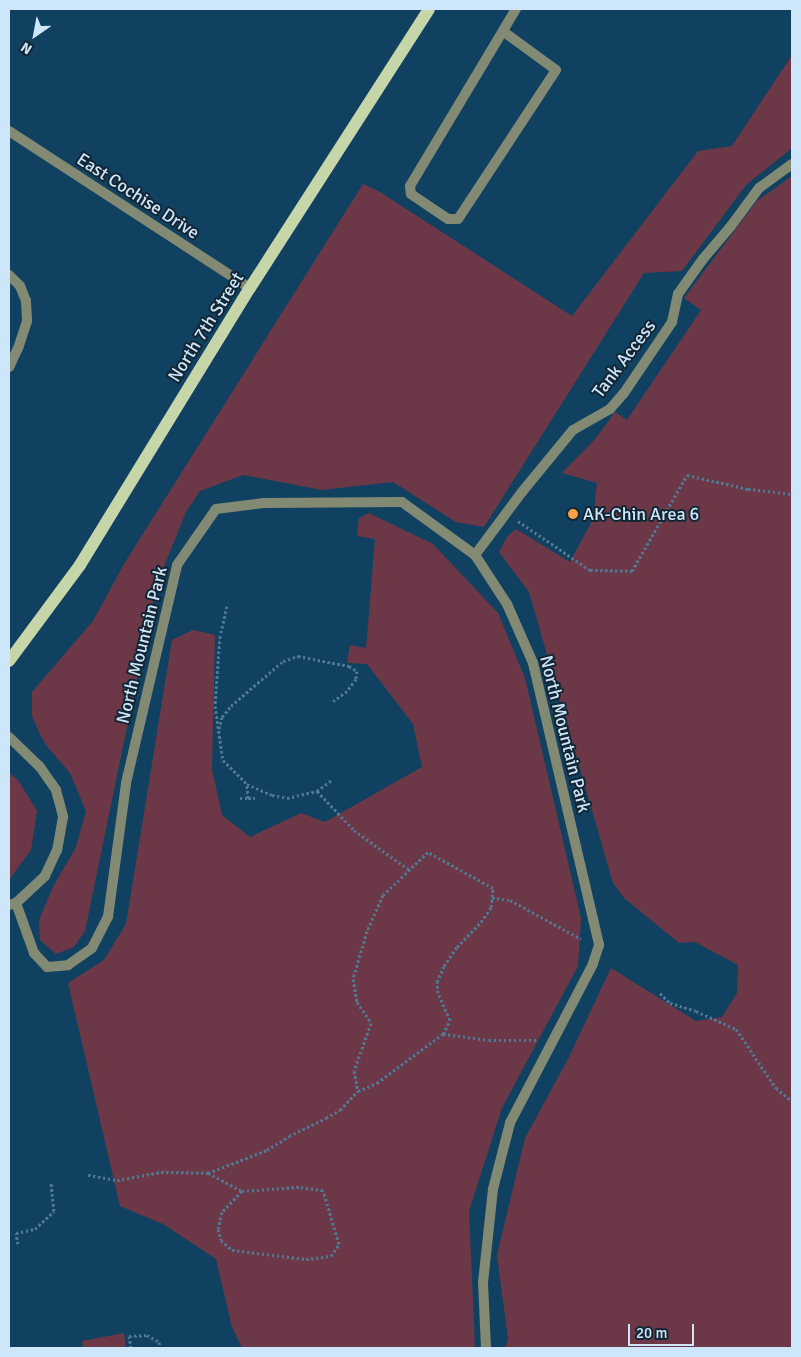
<!DOCTYPE html>
<html>
<head>
<meta charset="utf-8">
<style>
	body { margin:0 }
	#map { position:relative; width:801px; height:1357px; overflow:hidden; background:#114160; font-family:Signika,sans-serif }
	div>[style] { position:absolute }
	[style*='--x'] { left:calc(var(--x)*1px); top:calc(var(--y)*1px); width:calc(var(--w)*1px); rotate:calc(var(--a)*1deg) }
	.green>* { inset:0; background:#6c3847 }
	.path>* { height:3px; margin-top:-1.5px; transform-origin:0; background:repeating-linear-gradient(90deg,#507893 0 2.5px,transparent 0 5px) }
	.lane>* { height:10px; margin:-5px; padding:0 5px; transform-origin:5px; border-radius:5px; background:#838a74 }
	.street>* { height:10px; margin:-5px; padding:0 5px; transform-origin:5px; border-radius:5px; background:#838a74 }
	.primary>* { height:12px; margin:-6px; padding:0 6px; transform-origin:6px; border-radius:6px; background:#c7d6a9 }
	.dots>* { width:14px; height:14px; translate:-50% -50%; box-sizing:border-box; border:2px solid #132634; border-radius:50% }
	span { translate:-50% -50%; white-space:nowrap; text-align:center; line-height:1.15; -webkit-text-stroke:4px #132634; paint-order:stroke }
	.street-label { font-size:18px; color:#cee6f9 }
	.poi-label { font-size:18px; color:#cee6f9 }
	.left { translate:0 -50%; text-align:left }
	.frame { position:absolute; inset:0; border:10px solid #cee6f9; pointer-events:none }
	.north { position:absolute; left:10px; top:10px; width:50px; height:50px; -webkit-text-stroke:4px #132634; paint-order:stroke; rotate:213deg; font-size:14px; font-weight:700; line-height:20px; text-align:center; color:#cee6f9 }
	.north::after { content:''; display:block; margin:auto; width:18px; height:22px; background:#cee6f9; clip-path:polygon(50% 0,100% 100%,50% 72%,0 100%) }
	.scale { position:absolute; left:628px; top:1324px; width:66px; height:22px; box-sizing:border-box; border:2px solid #cee6f9; border-top:0; padding-left:6px; font-size:15px; line-height:18px; white-space:nowrap; color:#cee6f9; -webkit-text-stroke:4px #132634; paint-order:stroke }
</style>
</head>
<body>
<div id="map">
	<div class="green">
		<div style="clip-path:polygon(792px 55px,792px 148px,746px 185px,682px 271px,644px 273px,484px 527px,456px 522px,393px 482px,322px 490px,243px 475px,200px 491px,186px 512px,156px 586px,85px 931px,74px 947px,56px 954px,40px 940px,39px 920px,53px 887px,76px 847px,86px 811px,70px 773px,46px 745px,38px 730px,32px 716px,32px 692px,93px 621px,124px 564px,363px 184px,380px 192px,572px 316px,698px 151px,732px 146px)"></div>
		<div style="clip-path:polygon(792px 176px,792px 1348px,505px 1348px,508px 1339px,497px 1255px,525px 1138px,568px 1059px,611px 968px,696px 1021px,722px 1017px,737px 993px,738px 965px,695px 942px,679px 943px,624px 898px,613px 883px,529px 592px,499px 552px,507px 537px,516px 529px,570px 562px,593px 519px,597px 483px,562px 473px,596px 438px,615px 412px,627px 420px,701px 310px,684px 298px,757px 201px)"></div>
		<div style="clip-path:polygon(369px 513px,433px 544px,498px 613px,525px 678px,581px 918px,578px 966px,502px 1108px,469px 1211px,475px 1348px,242px 1348px,232px 1327px,216px 1259px,163px 1224px,120px 1206px,68px 983px,104px 960px,126px 924px,172px 640px,193px 630px,215px 635px,212px 769px,222px 815px,250px 837px,301px 813px,325px 822px,422px 767px,413px 724px,367px 664px,347px 663px,350px 645px,366px 648px,375px 539px,357px 536px,359px 518px)"></div>
		<div style="clip-path:polygon(9px 773px,18px 780px,37px 811px,31px 850px,9px 880px)"></div>
		<div style="clip-path:polygon(124px 1333px,126px 1348px,83px 1348px,82px 1341px)"></div>
	</div>
	<div class="path">
		<div style="--x:518;--y:521;--w:87;--a:34.2"></div>
		<div style="--x:590;--y:570;--w:42;--a:1.4"></div>
		<div style="--x:632;--y:571;--w:111;--a:-60.2"></div>
		<div style="--x:687;--y:475;--w:63;--a:12.9"></div>
		<div style="--x:748;--y:489;--w:44;--a:6.5"></div>
		<div style="--x:227;--y:606;--w:31;--a:103"></div>
		<div style="--x:220;--y:636;--w:70;--a:94.1"></div>
		<div style="--x:215;--y:706;--w:55;--a:81.6"></div>
		<div style="--x:223;--y:760;--w:34;--a:45"></div>
		<div style="--x:247;--y:784;--w:27;--a:24"></div>
		<div style="--x:272;--y:795;--w:15;--a:11"></div>
		<div style="--x:287;--y:798;--w:31;--a:-13"></div>
		<div style="--x:317;--y:791;--w:19;--a:-36"></div>
		<div style="--x:219;--y:729;--w:12;--a:-76"></div>
		<div style="--x:222;--y:717;--w:14;--a:-51"></div>
		<div style="--x:231;--y:706;--w:69;--a:-40.9"></div>
		<div style="--x:283;--y:661;--w:16;--a:-18"></div>
		<div style="--x:298;--y:656;--w:52;--a:11.1"></div>
		<div style="--x:349;--y:666;--w:9;--a:32"></div>
		<div style="--x:357;--y:671;--w:8;--a:97"></div>
		<div style="--x:356;--y:679;--w:15;--a:127"></div>
		<div style="--x:347;--y:691;--w:17;--a:144"></div>
		<div style="--x:317;--y:791;--w:54;--a:46.5"></div>
		<div style="--x:354;--y:830;--w:67;--a:35.8"></div>
		<div style="--x:240;--y:798;--w:8;--a:0"></div>
		<div style="--x:248;--y:798;--w:14;--a:-94"></div>
		<div style="--x:248;--y:798;--w:10;--a:0"></div>
		<div style="--x:492;--y:898;--w:18;--a:6"></div>
		<div style="--x:510;--y:900;--w:81;--a:28.8"></div>
		<div style="--x:660;--y:993;--w:14;--a:45"></div>
		<div style="--x:670;--y:1003;--w:27;--a:17"></div>
		<div style="--x:696;--y:1011;--w:44;--a:24.2"></div>
		<div style="--x:736;--y:1029;--w:71;--a:55.9"></div>
		<div style="--x:776;--y:1088;--w:21;--a:39"></div>
		<div style="--x:443;--y:1034;--w:46;--a:7.4"></div>
		<div style="--x:489;--y:1040;--w:47;--a:0"></div>
		<div style="--x:208;--y:1173;--w:63;--a:-21.3"></div>
		<div style="--x:267;--y:1150;--w:26;--a:-32"></div>
		<div style="--x:289;--y:1136;--w:41;--a:-25.9"></div>
		<div style="--x:326;--y:1118;--w:16;--a:-30"></div>
		<div style="--x:340;--y:1110;--w:26;--a:-47"></div>
		<div style="--x:358;--y:1091;--w:21;--a:-23"></div>
		<div style="--x:377;--y:1083;--w:82;--a:-36.6"></div>
		<div style="--x:443;--y:1034;--w:16;--a:-63"></div>
		<div style="--x:450;--y:1020;--w:30;--a:-114"></div>
		<div style="--x:438;--y:993;--w:11;--a:-95"></div>
		<div style="--x:437;--y:982;--w:17;--a:-66"></div>
		<div style="--x:444;--y:966;--w:23;--a:-56"></div>
		<div style="--x:457;--y:947;--w:35;--a:-46"></div>
		<div style="--x:481;--y:922;--w:18;--a:-56"></div>
		<div style="--x:491;--y:907;--w:19;--a:-84"></div>
		<div style="--x:493;--y:888;--w:74;--a:-151"></div>
		<div style="--x:428;--y:852;--w:62;--a:136.3"></div>
		<div style="--x:383;--y:895;--w:39;--a:114"></div>
		<div style="--x:367;--y:931;--w:50;--a:106.3"></div>
		<div style="--x:353;--y:979;--w:23;--a:80"></div>
		<div style="--x:357;--y:1002;--w:25;--a:56"></div>
		<div style="--x:371;--y:1023;--w:51;--a:109.5"></div>
		<div style="--x:354;--y:1071;--w:20;--a:79"></div>
		<div style="--x:88;--y:1175;--w:29;--a:10"></div>
		<div style="--x:117;--y:1180;--w:45;--a:-10.3"></div>
		<div style="--x:161;--y:1172;--w:47;--a:1.2"></div>
		<div style="--x:208;--y:1173;--w:38;--a:28"></div>
		<div style="--x:242;--y:1191;--w:29;--a:134"></div>
		<div style="--x:222;--y:1212;--w:17;--a:103"></div>
		<div style="--x:218;--y:1229;--w:11;--a:75"></div>
		<div style="--x:221;--y:1240;--w:15;--a:42"></div>
		<div style="--x:232;--y:1250;--w:75;--a:6.9"></div>
		<div style="--x:306;--y:1259;--w:25;--a:-7"></div>
		<div style="--x:331;--y:1256;--w:14;--a:-56"></div>
		<div style="--x:339;--y:1244;--w:56;--a:-106.5"></div>
		<div style="--x:323;--y:1190;--w:24;--a:-173"></div>
		<div style="--x:299;--y:1187;--w:57;--a:176"></div>
		<div style="--x:18;--y:1244;--w:11;--a:-100"></div>
		<div style="--x:16;--y:1233;--w:19;--a:-12"></div>
		<div style="--x:35;--y:1229;--w:26;--a:-43"></div>
		<div style="--x:54;--y:1211;--w:29;--a:-96"></div>
		<div style="--x:131;--y:1348;--w:12;--a:-99"></div>
		<div style="--x:129;--y:1336;--w:18;--a:-3"></div>
		<div style="--x:147;--y:1335;--w:14;--a:30"></div>
		<div style="--x:159;--y:1342;--w:6;--a:81"></div>
	</div>
	<div class="lane">
		<div style="--x:504;--y:32;--w:64;--a:36.2"></div>
		<div style="--x:556;--y:70;--w:178;--a:123.3"></div>
		<div style="--x:458;--y:219;--w:10;--a:180"></div>
		<div style="--x:448;--y:219;--w:45;--a:-146"></div>
		<div style="--x:411;--y:194;--w:8;--a:-97"></div>
		<div style="--x:410;--y:186;--w:206;--a:-59.1"></div>
		<div style="--x:475;--y:555;--w:79;--a:-53.3"></div>
		<div style="--x:522;--y:492;--w:80;--a:-50.6"></div>
		<div style="--x:573;--y:430;--w:43;--a:-29.6"></div>
		<div style="--x:610;--y:409;--w:21;--a:-49"></div>
		<div style="--x:624;--y:393;--w:86;--a:-55.9"></div>
		<div style="--x:672;--y:322;--w:29;--a:-78"></div>
		<div style="--x:678;--y:294;--w:43;--a:-54.5"></div>
		<div style="--x:703;--y:259;--w:43;--a:-49.7"></div>
		<div style="--x:731;--y:226;--w:47;--a:-53.6"></div>
		<div style="--x:759;--y:188;--w:41;--a:-36"></div>
		<div style="--x:9;--y:737;--w:43;--a:44.1"></div>
		<div style="--x:40;--y:767;--w:28;--a:55"></div>
		<div style="--x:56;--y:790;--w:28;--a:75"></div>
		<div style="--x:63;--y:817;--w:34;--a:100"></div>
		<div style="--x:57;--y:850;--w:29;--a:115"></div>
		<div style="--x:45;--y:876;--w:40;--a:137"></div>
		<div style="--x:16;--y:903;--w:7;--a:164"></div>
		<div style="--x:16;--y:903;--w:53;--a:70.2"></div>
		<div style="--x:34;--y:953;--w:19;--a:47"></div>
		<div style="--x:47;--y:967;--w:21;--a:-5"></div>
		<div style="--x:68;--y:965;--w:29;--a:-35"></div>
		<div style="--x:92;--y:948;--w:35;--a:-63"></div>
		<div style="--x:108;--y:917;--w:135;--a:-82.3"></div>
		<div style="--x:126;--y:783;--w:224;--a:-76.8"></div>
		<div style="--x:177;--y:565;--w:68;--a:-55.1"></div>
		<div style="--x:216;--y:509;--w:48;--a:-7.1"></div>
		<div style="--x:264;--y:503;--w:138;--a:-0.4"></div>
		<div style="--x:402;--y:502;--w:90;--a:36"></div>
		<div style="--x:475;--y:555;--w:59;--a:56.9"></div>
		<div style="--x:507;--y:604;--w:64;--a:66.2"></div>
		<div style="--x:533;--y:663;--w:290;--a:76.8"></div>
		<div style="--x:599;--y:945;--w:20;--a:108"></div>
		<div style="--x:593;--y:964;--w:179;--a:117.6"></div>
		<div style="--x:510;--y:1123;--w:68;--a:104.4"></div>
		<div style="--x:493;--y:1189;--w:94;--a:96.1"></div>
		<div style="--x:483;--y:1282;--w:66;--a:87.4"></div>
	</div>
	<div class="street">
		<div style="--x:9;--y:131;--w:288;--a:33.1"></div>
		<div style="--x:9;--y:275;--w:16;--a:45"></div>
		<div style="--x:20;--y:286;--w:16;--a:68"></div>
		<div style="--x:26;--y:301;--w:20;--a:87"></div>
		<div style="--x:27;--y:321;--w:28;--a:108"></div>
		<div style="--x:18;--y:348;--w:21;--a:115"></div>
	</div>
	<div class="primary">
		<div style="--x:9;--y:661;--w:119;--a:-53.5"></div>
		<div style="--x:80;--y:565;--w:325;--a:-58.5"></div>
		<div style="--x:250;--y:288;--w:331;--a:-57.3"></div>
	</div>
	<div class="dots">
		<div style="left:573px;top:514px;background:#f8a14a"></div>
	</div>
	<div class="street-label">
		<span style="left:138px;top:196px;rotate:33deg">East Cochise Drive</span>
		<span style="left:206px;top:327px;rotate:-58deg">North 7th Street</span>
		<span style="left:624px;top:359px;rotate:-53deg">Tank Access</span>
		<span style="left:142px;top:645px;rotate:-76deg">North Mountain Park</span>
		<span style="left:565px;top:734px;rotate:76deg">North Mountain Park</span>
	</div>
	<div class="poi-label">
		<span class="left" style="left:583px;top:514px">AK-Chin Area 6</span>
	</div>
	<div class="frame"></div>
	<div class="north">N</div>
	<div class="scale">20 m</div>
</div>
</body>
</html>
